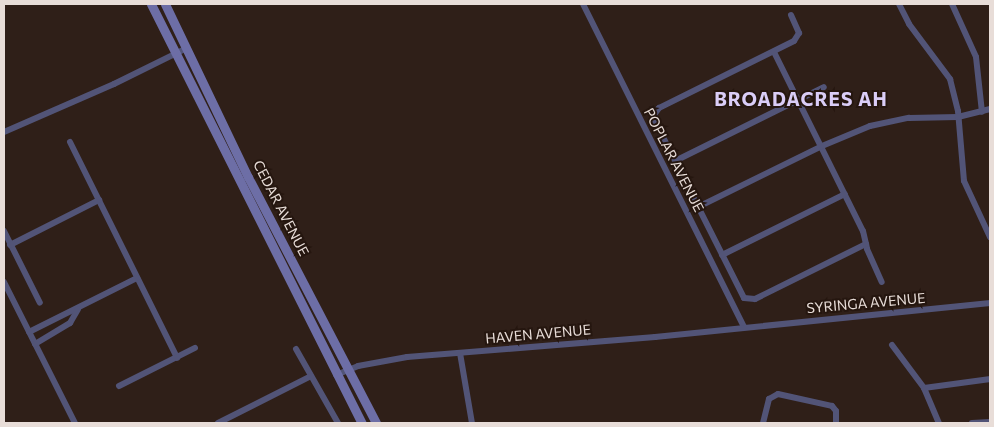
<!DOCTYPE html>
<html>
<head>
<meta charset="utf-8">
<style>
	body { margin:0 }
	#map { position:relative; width:994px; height:427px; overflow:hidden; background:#2f1f18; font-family:Commissioner,sans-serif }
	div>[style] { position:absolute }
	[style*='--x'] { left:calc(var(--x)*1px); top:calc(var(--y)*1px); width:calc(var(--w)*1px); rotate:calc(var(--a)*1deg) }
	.minor>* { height:6px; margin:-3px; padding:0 3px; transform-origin:3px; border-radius:3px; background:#525477 }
	.secondary>* { height:9px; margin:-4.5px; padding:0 4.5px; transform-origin:4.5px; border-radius:4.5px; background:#6d6ea6 }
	span { translate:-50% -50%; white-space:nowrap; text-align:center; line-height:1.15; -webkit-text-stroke:4px #25160f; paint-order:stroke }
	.street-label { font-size:14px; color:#e8ddd8 }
	.district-label { font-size:19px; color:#dacdf7; font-weight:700; letter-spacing:1px }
	.frame { position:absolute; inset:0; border:5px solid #e8ddd8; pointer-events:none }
</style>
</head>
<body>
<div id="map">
	<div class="minor">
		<div style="--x:583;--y:4;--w:361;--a:63.5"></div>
		<div style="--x:899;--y:4;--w:22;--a:63"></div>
		<div style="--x:909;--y:24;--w:69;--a:53.3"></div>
		<div style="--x:950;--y:79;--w:33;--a:76"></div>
		<div style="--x:958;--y:111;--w:70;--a:85.1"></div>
		<div style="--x:964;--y:181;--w:62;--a:65.1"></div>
		<div style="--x:952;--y:4;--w:58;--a:65.6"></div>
		<div style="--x:976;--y:57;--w:55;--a:83.8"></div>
		<div style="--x:791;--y:15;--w:20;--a:66"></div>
		<div style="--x:799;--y:33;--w:9;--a:122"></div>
		<div style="--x:794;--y:41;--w:151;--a:153.6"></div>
		<div style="--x:659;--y:108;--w:9;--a:126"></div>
		<div style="--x:654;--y:115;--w:6;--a:81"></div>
		<div style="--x:655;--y:121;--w:198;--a:63.3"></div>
		<div style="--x:744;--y:298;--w:11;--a:5"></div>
		<div style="--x:755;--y:299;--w:124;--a:-26.4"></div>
		<div style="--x:774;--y:52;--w:200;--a:63.6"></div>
		<div style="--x:863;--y:231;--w:18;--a:77"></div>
		<div style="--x:867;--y:249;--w:36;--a:66"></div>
		<div style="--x:4;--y:132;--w:120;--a:-23.6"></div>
		<div style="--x:114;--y:84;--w:81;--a:-26.3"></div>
		<div style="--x:70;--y:142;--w:241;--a:63.6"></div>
		<div style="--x:675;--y:161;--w:166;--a:-26.4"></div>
		<div style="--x:698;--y:207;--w:138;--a:-26.2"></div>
		<div style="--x:822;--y:146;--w:52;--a:-22.6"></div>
		<div style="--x:870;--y:126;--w:40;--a:-12"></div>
		<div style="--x:909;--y:118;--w:49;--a:-1.2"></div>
		<div style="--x:958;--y:117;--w:33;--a:-14"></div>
		<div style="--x:4;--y:231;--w:80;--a:63.4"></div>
		<div style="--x:10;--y:245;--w:100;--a:-26.8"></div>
		<div style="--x:722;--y:255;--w:137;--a:-26.4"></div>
		<div style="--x:4;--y:282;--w:158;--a:63.3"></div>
		<div style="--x:29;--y:332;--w:121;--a:-26.6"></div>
		<div style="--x:35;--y:344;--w:41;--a:-31"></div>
		<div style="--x:70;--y:323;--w:16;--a:-60"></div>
		<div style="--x:892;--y:345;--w:54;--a:53.3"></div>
		<div style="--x:924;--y:388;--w:38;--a:67"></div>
		<div style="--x:296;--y:349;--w:85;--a:60.4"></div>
		<div style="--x:460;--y:353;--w:71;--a:80.3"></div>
		<div style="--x:336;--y:375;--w:24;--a:-22"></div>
		<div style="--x:358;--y:366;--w:50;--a:-10.4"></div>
		<div style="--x:407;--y:357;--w:249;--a:-4.6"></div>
		<div style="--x:655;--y:337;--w:337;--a:-5.8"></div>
		<div style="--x:119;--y:386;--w:85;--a:-26.6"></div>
		<div style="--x:924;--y:388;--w:67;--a:-7.8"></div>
		<div style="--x:218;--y:423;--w:104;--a:-26.8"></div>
		<div style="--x:763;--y:423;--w:25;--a:-76"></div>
		<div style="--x:769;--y:399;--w:10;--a:-29"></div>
		<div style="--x:778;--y:394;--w:55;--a:12.5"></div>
		<div style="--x:832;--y:406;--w:6;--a:51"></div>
		<div style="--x:836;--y:411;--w:12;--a:90"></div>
		<div style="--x:972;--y:423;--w:18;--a:-3"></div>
	</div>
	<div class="secondary">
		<div style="--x:151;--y:4;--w:469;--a:63.3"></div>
		<div style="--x:165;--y:4;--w:192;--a:64.4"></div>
		<div style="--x:248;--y:177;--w:277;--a:62.5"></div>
	</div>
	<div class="street-label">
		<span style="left:674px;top:160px;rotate:63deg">POPLAR AVENUE</span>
		<span style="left:281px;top:208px;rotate:63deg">CEDAR AVENUE</span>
		<span style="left:866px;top:303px;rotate:-5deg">SYRINGA AVENUE</span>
		<span style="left:538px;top:334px;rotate:-5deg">HAVEN AVENUE</span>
	</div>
	<div class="district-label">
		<span style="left:801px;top:99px">BROADACRES AH</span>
	</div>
	<div class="frame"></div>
</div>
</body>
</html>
